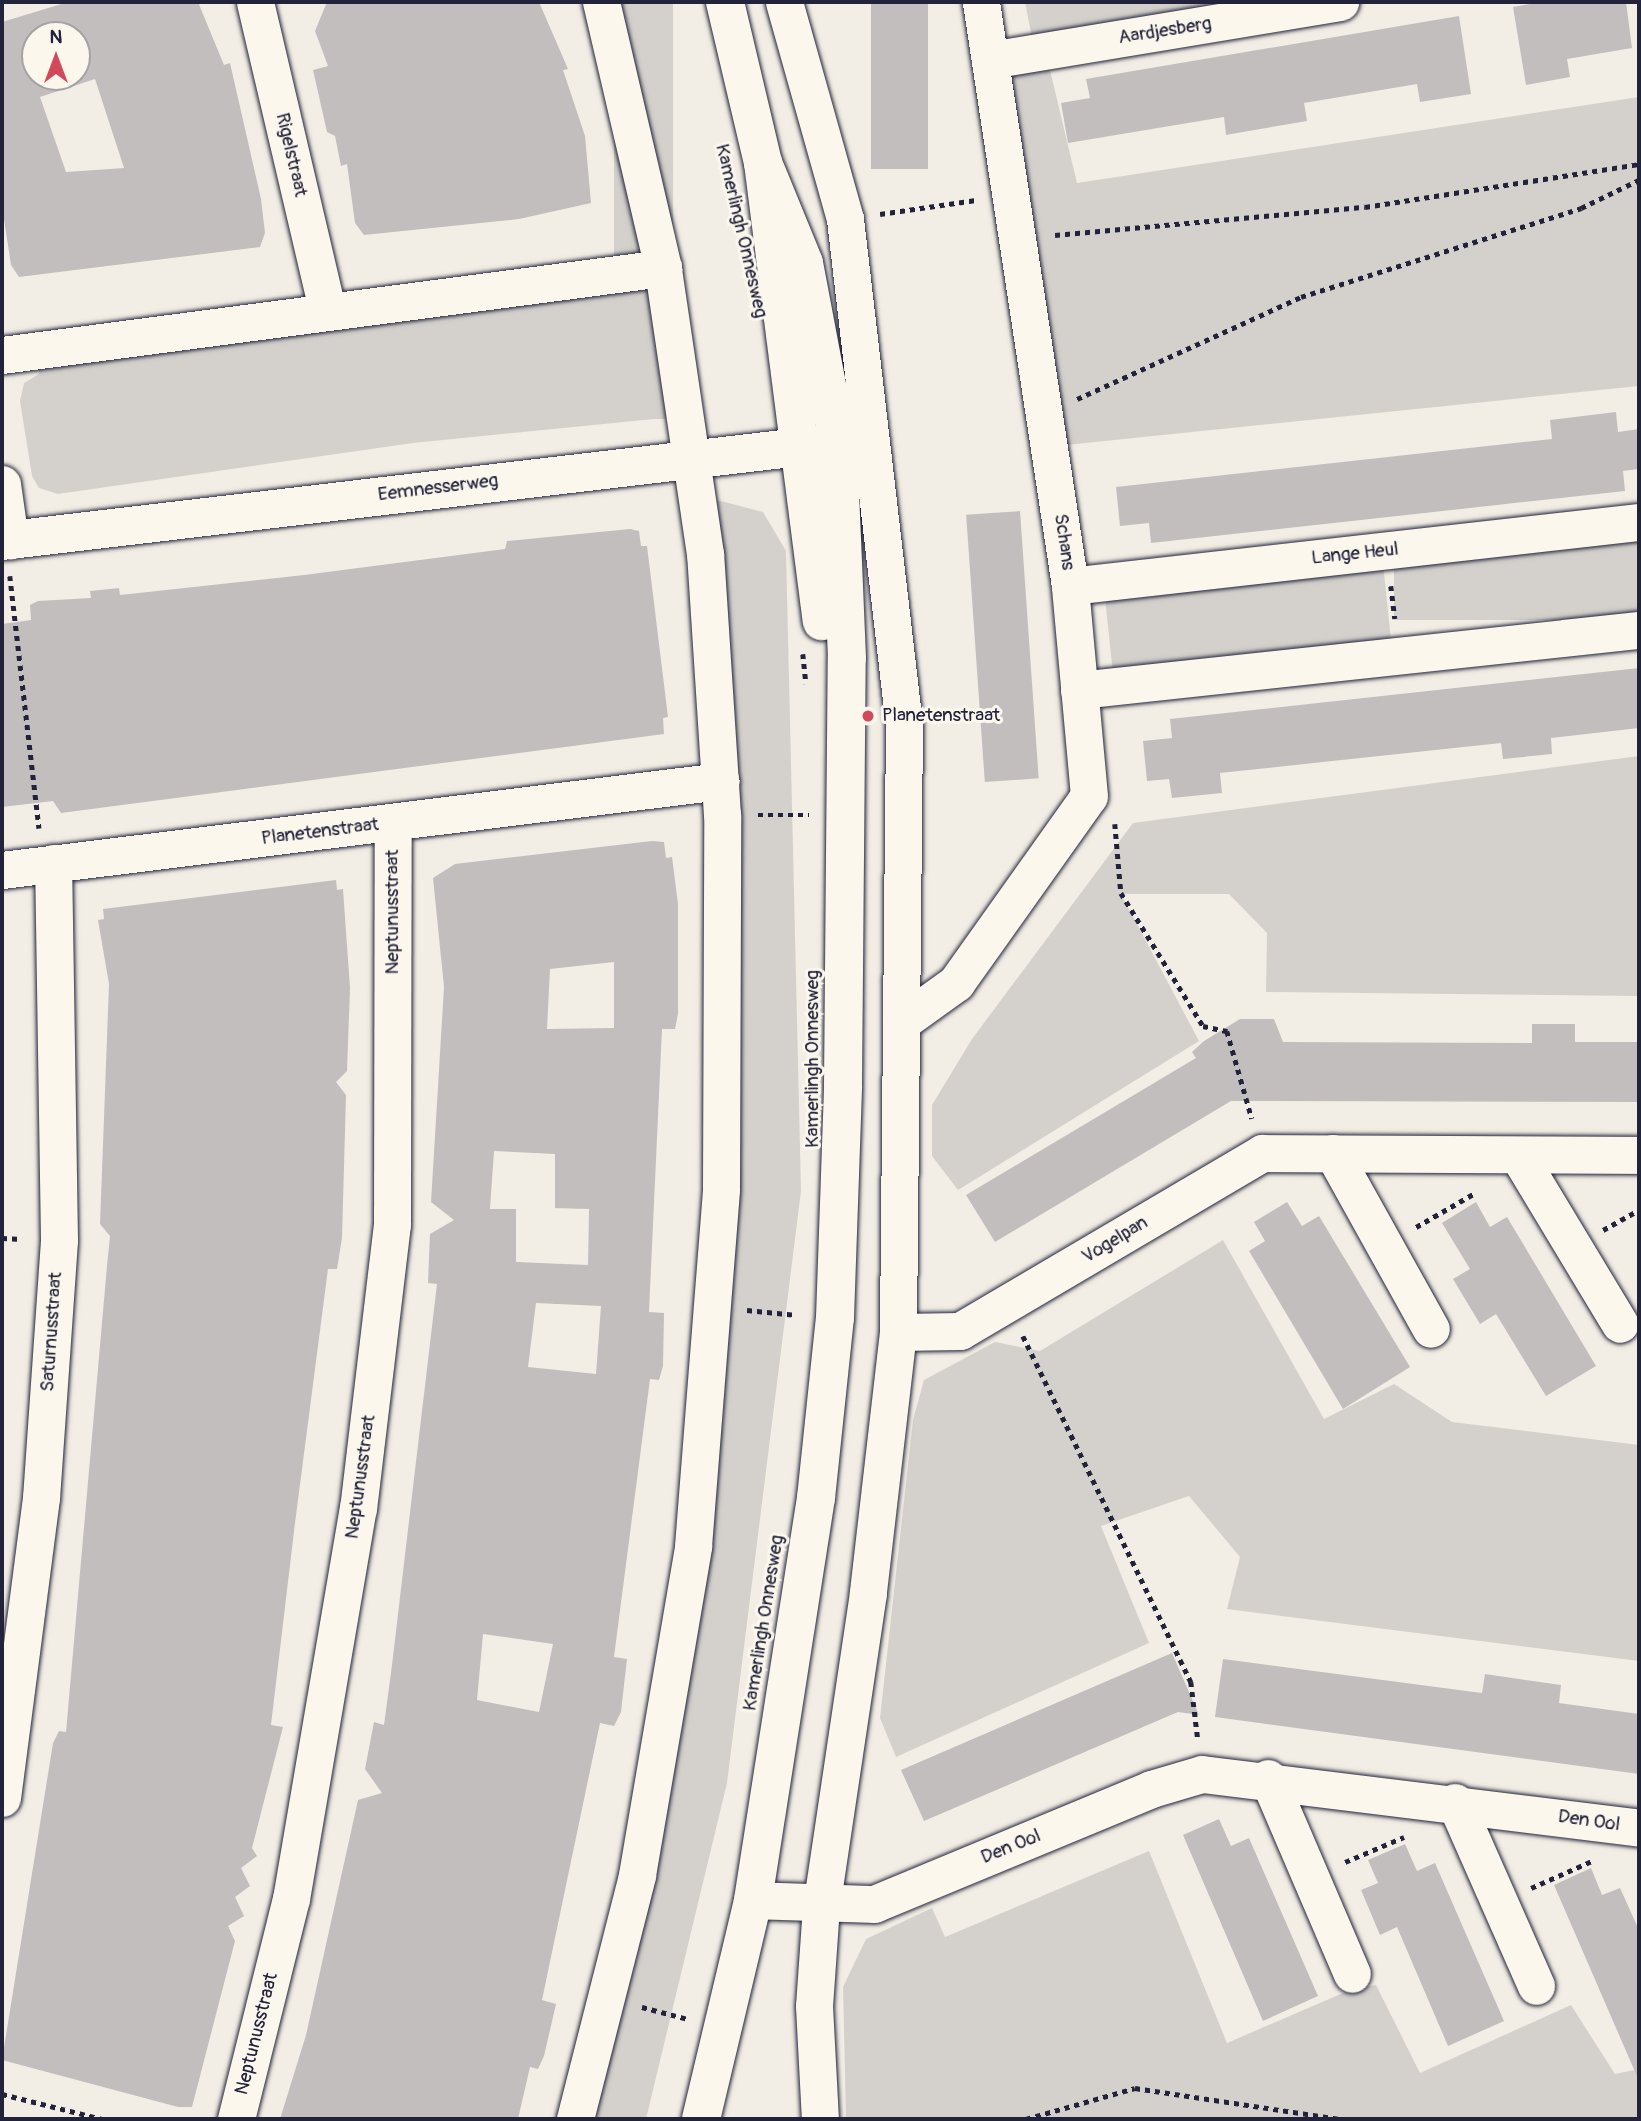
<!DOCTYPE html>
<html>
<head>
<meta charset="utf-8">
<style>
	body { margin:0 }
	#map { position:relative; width:1641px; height:2121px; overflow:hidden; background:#f2eee5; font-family:Pangolin,sans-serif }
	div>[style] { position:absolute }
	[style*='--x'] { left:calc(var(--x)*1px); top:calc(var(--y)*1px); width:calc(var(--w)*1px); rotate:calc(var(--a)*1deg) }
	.green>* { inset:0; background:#d4d1cc; transform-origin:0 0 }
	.building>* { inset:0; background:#c2bebe; transform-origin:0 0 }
	.path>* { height:4.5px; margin-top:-2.25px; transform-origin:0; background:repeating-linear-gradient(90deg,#22223b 0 5px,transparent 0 10px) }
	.roads { filter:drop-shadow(0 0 2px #22223b) drop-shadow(0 0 2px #22223b) }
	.minor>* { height:37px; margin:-18.5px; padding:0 18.5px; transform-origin:18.5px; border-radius:18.5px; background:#fbf7ec }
	.tertiary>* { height:38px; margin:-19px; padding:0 19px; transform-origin:19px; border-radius:19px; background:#fbf7ec }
	.primary>* { height:38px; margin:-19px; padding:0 19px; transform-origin:19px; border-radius:19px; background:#fbf7ec }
	.dots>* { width:19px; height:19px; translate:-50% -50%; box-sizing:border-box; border:4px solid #fbf7ec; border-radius:50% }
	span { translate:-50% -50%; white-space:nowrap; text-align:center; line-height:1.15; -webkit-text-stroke:6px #fbf7ec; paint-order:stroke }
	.street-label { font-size:19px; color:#22223b }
	.poi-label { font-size:19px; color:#22223b }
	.left { translate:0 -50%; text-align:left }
	.frame { position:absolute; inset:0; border:4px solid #22223b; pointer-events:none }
	.north { position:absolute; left:21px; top:21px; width:70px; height:70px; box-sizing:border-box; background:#fbf7ec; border:2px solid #a4a2a5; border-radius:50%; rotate:0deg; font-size:19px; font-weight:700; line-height:28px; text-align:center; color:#22223b }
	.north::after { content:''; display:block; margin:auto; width:24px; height:32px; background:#d1495b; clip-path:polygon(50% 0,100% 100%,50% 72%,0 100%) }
</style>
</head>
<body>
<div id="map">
	<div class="green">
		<div style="left:614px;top:2px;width:59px;height:417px"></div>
		<div style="clip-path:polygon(1025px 2px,1276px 2px,1033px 43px)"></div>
		<div style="clip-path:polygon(1048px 62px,1077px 183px,1639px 97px,1639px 386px,1066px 445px,1008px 73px)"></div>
		<div style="clip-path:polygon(633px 291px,654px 419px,413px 443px,58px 494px,39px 488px,32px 476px,20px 401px,24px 383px,39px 374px,38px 358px)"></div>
		<div style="clip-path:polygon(713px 499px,763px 512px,786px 551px,801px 1191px,727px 1783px,646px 2119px,593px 2119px,662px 1844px,708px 1546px)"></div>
		<div style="left:1639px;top:537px;width:83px;height:245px;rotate:90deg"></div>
		<div style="left:1383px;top:564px;width:82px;height:280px;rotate:84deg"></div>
		<div style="clip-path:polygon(1639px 756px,1639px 996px,1266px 992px,1267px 933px,1229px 894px,1121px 894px,1199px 1041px,958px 1190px,932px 1156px,932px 1105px,972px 1039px,1133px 823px)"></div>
		<div style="clip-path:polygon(1223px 1240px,1324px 1419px,1394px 1384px,1452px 1422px,1639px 1445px,1639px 1661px,1227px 1609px,1240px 1557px,1189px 1496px,1101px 1526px,1149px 1643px,896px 1757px,880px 1718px,913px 1420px,924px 1380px,995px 1342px,1040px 1351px)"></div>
		<div style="clip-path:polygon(1149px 1851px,1227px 2043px,1350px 1990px,1376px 1985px,1420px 2073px,1571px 2005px,1615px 2074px,1639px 2069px,1639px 2119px,846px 2119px,843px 1987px,866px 1939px,932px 1908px,945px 1937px)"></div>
	</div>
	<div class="building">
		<div style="clip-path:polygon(evenodd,68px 2px,198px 2px,224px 65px,230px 63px,261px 199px,265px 233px,260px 247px,19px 277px,11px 265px,2px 206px,2px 22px,68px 2px,35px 35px,77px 35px,77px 77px,35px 77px,35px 35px,68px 2px,95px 79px,124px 168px,66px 172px,40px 97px,95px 79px)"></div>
		<div style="clip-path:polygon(327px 2px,539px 2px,568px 69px,563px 70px,585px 136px,591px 203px,519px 219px,364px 235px,355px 223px,347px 164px,341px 166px,335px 136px,327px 132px,313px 70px,328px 66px,315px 31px)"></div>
		<div style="left:871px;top:2px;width:57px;height:167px"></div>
		<div style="clip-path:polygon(1541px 2px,1626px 2px,1632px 48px,1567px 59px,1570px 77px,1526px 85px,1513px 7px)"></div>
		<div style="clip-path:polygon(1459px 16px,1471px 94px,1420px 102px,1417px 84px,1304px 103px,1307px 121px,1243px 132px,1226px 135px,1224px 117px,1068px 143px,1061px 103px,1090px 98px,1086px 79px)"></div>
		<div style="clip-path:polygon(1616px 412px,1618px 432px,1639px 429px,1639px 469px,1623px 471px,1625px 491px,1151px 543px,1149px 523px,1120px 526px,1116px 487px,1552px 439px,1550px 420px)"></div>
		<div style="left:1020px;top:511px;width:268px;height:54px;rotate:86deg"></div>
		<div style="clip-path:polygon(630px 529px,639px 531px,641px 546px,647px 546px,668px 717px,663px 718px,664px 734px,61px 813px,53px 801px,2px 807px,2px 624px,31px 620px,30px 605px,38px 601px,91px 598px,90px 591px,119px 588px,120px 595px,304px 575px,505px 549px,507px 541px)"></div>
		<div style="clip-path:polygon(1639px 668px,1639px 728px,1551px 738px,1552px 754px,1503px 759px,1501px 743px,1220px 773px,1222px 793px,1172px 798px,1169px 779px,1147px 781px,1143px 741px,1172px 738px,1170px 719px)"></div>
		<div style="clip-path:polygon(evenodd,652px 841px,664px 842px,666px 858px,672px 857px,678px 904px,678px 1014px,675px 1029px,662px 1029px,649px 1312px,664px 1313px,663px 1366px,659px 1380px,650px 1379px,614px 1657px,627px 1659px,621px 1712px,614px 1726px,600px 1723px,542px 2000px,556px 2004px,544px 2056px,538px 2069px,530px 2067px,518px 2119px,280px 2119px,306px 2035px,358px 1800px,382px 1793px,365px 1769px,374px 1722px,384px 1725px,392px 1665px,437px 1284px,428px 1283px,430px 1234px,454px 1220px,431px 1202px,444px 987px,433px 878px,455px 864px,652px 841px,614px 962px,614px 1028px,547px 1029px,550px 969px,614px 962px,652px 841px,494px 1151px,555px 1154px,555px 1208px,589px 1209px,588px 1265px,516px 1262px,516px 1209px,490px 1209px,494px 1151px,652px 841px,536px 1303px,601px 1306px,596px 1374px,528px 1367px,536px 1303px,652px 841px,483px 1634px,553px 1644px,539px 1712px,477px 1700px,483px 1634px)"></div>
		<div style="clip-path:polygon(336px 880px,337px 890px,343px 889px,350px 988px,347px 1071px,336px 1082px,346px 1095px,342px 1238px,337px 1269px,328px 1269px,295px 1523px,271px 1725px,283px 1727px,252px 1848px,257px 1856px,241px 1868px,250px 1886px,235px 1897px,244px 1916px,228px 1926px,235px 1941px,192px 2107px,178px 2107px,2px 2060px,53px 1743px,59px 1731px,66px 1732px,107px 1266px,110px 1236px,100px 1224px,109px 984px,98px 920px,104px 919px,103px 909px)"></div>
		<div style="clip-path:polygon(1240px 1019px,1274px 1019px,1283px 1042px,1532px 1043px,1532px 1024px,1575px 1024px,1575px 1042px,1639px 1042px,1639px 1102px,1231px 1101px,995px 1242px,966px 1195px,1196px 1058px,1192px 1052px,1204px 1041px)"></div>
		<div style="clip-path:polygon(1287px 1202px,1302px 1226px,1319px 1216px,1410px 1367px,1343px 1409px,1249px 1251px,1265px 1241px,1254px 1222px)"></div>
		<div style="clip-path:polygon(1476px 1202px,1490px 1227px,1507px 1217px,1596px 1366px,1546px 1396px,1496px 1314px,1480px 1324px,1453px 1279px,1470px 1269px,1442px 1223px)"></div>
		<div style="clip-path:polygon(1172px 1653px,1199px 1715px,1178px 1712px,924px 1821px,901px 1770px)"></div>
		<div style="clip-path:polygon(1223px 1659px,1482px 1693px,1485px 1674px,1561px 1685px,1559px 1703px,1639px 1714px,1639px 1774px,1215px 1717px)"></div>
		<div style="clip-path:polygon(1219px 1819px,1231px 1846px,1249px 1838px,1318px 1996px,1263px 2021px,1183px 1835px)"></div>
		<div style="clip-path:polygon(1405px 1844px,1417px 1871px,1435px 1863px,1504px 2021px,1448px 2046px,1397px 1927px,1380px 1935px,1361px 1890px,1378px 1883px,1368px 1860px)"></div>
		<div style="clip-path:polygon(1591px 1868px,1602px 1895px,1620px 1888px,1639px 1930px,1639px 2081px,1554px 1885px)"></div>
	</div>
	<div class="path">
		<div style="--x:880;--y:214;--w:97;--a:-8.3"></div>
		<div style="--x:1055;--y:235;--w:311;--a:-5.2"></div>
		<div style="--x:1365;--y:207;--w:277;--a:-8.9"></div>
		<div style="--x:1077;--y:399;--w:246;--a:-24.5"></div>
		<div style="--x:1301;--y:297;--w:294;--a:-17.6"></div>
		<div style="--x:1581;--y:208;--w:64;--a:-25.8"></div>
		<div style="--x:10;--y:576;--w:254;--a:83.4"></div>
		<div style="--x:1391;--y:586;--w:33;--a:83"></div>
		<div style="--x:803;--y:654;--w:30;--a:84"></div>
		<div style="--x:758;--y:815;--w:51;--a:0"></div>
		<div style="--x:1115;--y:824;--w:69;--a:85"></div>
		<div style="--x:1121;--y:893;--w:156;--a:58.3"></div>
		<div style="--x:1203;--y:1026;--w:25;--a:12"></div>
		<div style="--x:1227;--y:1031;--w:91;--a:74.1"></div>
		<div style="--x:1416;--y:1227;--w:68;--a:-30"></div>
		<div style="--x:1603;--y:1230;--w:41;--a:-29.1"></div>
		<div style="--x:2;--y:1238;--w:20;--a:3"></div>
		<div style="--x:747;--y:1310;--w:50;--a:5.7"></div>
		<div style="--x:1023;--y:1336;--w:385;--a:64.1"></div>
		<div style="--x:1191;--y:1682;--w:58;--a:83.1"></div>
		<div style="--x:1345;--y:1862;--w:64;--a:-23"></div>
		<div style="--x:1531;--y:1888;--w:69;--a:-24"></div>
		<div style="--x:642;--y:2007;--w:48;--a:14.6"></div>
		<div style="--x:2;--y:2094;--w:103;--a:14"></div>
		<div style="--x:1026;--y:2119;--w:113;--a:-15.9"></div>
		<div style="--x:1135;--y:2088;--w:207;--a:8.6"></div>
	</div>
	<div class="roads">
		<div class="minor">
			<div style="--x:255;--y:2;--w:315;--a:76.8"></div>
			<div style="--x:784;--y:2;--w:225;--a:74.3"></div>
			<div style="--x:845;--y:219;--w:509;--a:83.35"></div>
			<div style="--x:904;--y:725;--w:607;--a:90.57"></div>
			<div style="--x:898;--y:1332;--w:263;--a:96.6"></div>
			<div style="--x:868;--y:1593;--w:317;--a:98.5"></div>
			<div style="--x:821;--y:1906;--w:100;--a:94"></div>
			<div style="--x:814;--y:2006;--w:113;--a:87"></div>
			<div style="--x:990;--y:60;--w:355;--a:-9.4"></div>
			<div style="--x:2;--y:355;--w:667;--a:-7.5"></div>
			<div style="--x:2;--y:484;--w:57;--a:81.9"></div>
			<div style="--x:1070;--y:586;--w:573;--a:-6.42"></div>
			<div style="--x:1079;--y:690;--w:563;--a:-6.12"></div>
			<div style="--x:2;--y:870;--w:724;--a:-7.06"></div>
			<div style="--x:906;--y:1019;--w:62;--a:-35.8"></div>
			<div style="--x:956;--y:983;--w:229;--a:-54.6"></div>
			<div style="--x:1089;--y:796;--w:211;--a:-95.2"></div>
			<div style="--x:1070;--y:586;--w:591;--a:-98.67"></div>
			<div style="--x:1333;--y:1153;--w:201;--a:60.9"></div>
			<div style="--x:1518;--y:1155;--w:197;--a:58.9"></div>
			<div style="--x:898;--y:1332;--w:62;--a:-0.9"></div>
			<div style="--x:960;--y:1331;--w:351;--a:-30.5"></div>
			<div style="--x:1262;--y:1153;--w:377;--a:0.3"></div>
			<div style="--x:1268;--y:1778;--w:213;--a:66.8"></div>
			<div style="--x:2;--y:1798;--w:303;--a:-82.6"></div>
			<div style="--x:41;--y:1498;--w:259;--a:-86"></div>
			<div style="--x:59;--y:1240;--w:377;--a:-90.9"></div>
			<div style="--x:1455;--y:1802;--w:201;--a:66.2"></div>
			<div style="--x:753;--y:1900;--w:121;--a:1.9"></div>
			<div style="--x:874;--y:1904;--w:300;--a:-22.5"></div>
			<div style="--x:1151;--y:1789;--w:53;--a:-16.4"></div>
			<div style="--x:1202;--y:1774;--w:440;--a:7"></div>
			<div style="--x:236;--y:2119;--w:227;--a:-76"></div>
			<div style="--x:291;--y:1899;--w:396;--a:-80.3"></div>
			<div style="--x:358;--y:1509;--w:286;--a:-83.2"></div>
			<div style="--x:392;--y:1225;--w:402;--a:-89.9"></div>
			<div style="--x:575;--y:2119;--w:252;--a:-75.7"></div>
			<div style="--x:637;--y:1875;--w:334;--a:-80.3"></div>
			<div style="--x:693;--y:1546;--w:358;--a:-85.5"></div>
			<div style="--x:721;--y:1189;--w:374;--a:-89.8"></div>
			<div style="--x:722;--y:815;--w:262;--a:-93.7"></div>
			<div style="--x:705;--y:554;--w:289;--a:-98.4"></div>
			<div style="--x:663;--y:268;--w:273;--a:-103.1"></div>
		</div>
		<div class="tertiary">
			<div style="--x:2;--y:541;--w:838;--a:-6.72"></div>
		</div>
		<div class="primary">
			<div style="--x:725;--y:2;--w:165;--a:76.7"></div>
			<div style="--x:763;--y:163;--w:462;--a:82.7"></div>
			<div style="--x:701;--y:2119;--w:225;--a:-76.6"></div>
			<div style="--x:753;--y:1900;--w:407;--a:-81.1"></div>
			<div style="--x:816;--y:1498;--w:181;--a:-84"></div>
			<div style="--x:835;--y:1318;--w:233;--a:-88"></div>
			<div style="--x:843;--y:1085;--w:427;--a:-89.5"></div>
			<div style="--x:847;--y:658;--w:215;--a:-92.4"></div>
			<div style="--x:838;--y:443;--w:183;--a:-100.7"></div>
			<div style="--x:804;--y:263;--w:108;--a:-112.3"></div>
		</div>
	</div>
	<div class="dots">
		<div style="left:868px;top:716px;background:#d1495b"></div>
	</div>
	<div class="street-label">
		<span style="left:1165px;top:31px;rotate:-9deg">Aardjesberg</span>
		<span style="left:291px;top:155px;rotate:77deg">Rigelstraat</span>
		<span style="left:741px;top:231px;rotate:77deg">Kamerlingh Onnesweg</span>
		<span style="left:438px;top:488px;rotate:-7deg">Eemnesserweg</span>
		<span style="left:1064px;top:542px;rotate:82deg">Schans</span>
		<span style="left:1355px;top:554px;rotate:-6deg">Lange Heul</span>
		<span style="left:320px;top:832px;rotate:-7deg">Planetenstraat</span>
		<span style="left:393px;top:912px;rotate:-90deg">Neptunusstraat</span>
		<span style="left:813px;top:1059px;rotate:-90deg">Kamerlingh Onnesweg</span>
		<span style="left:1115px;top:1240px;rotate:-31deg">Vogelpan</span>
		<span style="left:52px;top:1332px;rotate:-86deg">Saturnusstraat</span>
		<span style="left:361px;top:1477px;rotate:-82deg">Neptunusstraat</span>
		<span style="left:764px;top:1623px;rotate:-81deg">Kamerlingh Onnesweg</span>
		<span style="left:1589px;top:1821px;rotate:8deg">Den Ool</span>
		<span style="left:1011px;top:1847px;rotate:-22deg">Den Ool</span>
		<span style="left:257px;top:2034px;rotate:-76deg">Neptunusstraat</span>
	</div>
	<div class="poi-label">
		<span class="left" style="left:882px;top:716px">Planetenstraat</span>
	</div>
	<div class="frame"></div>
	<div class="north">N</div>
</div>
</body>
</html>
